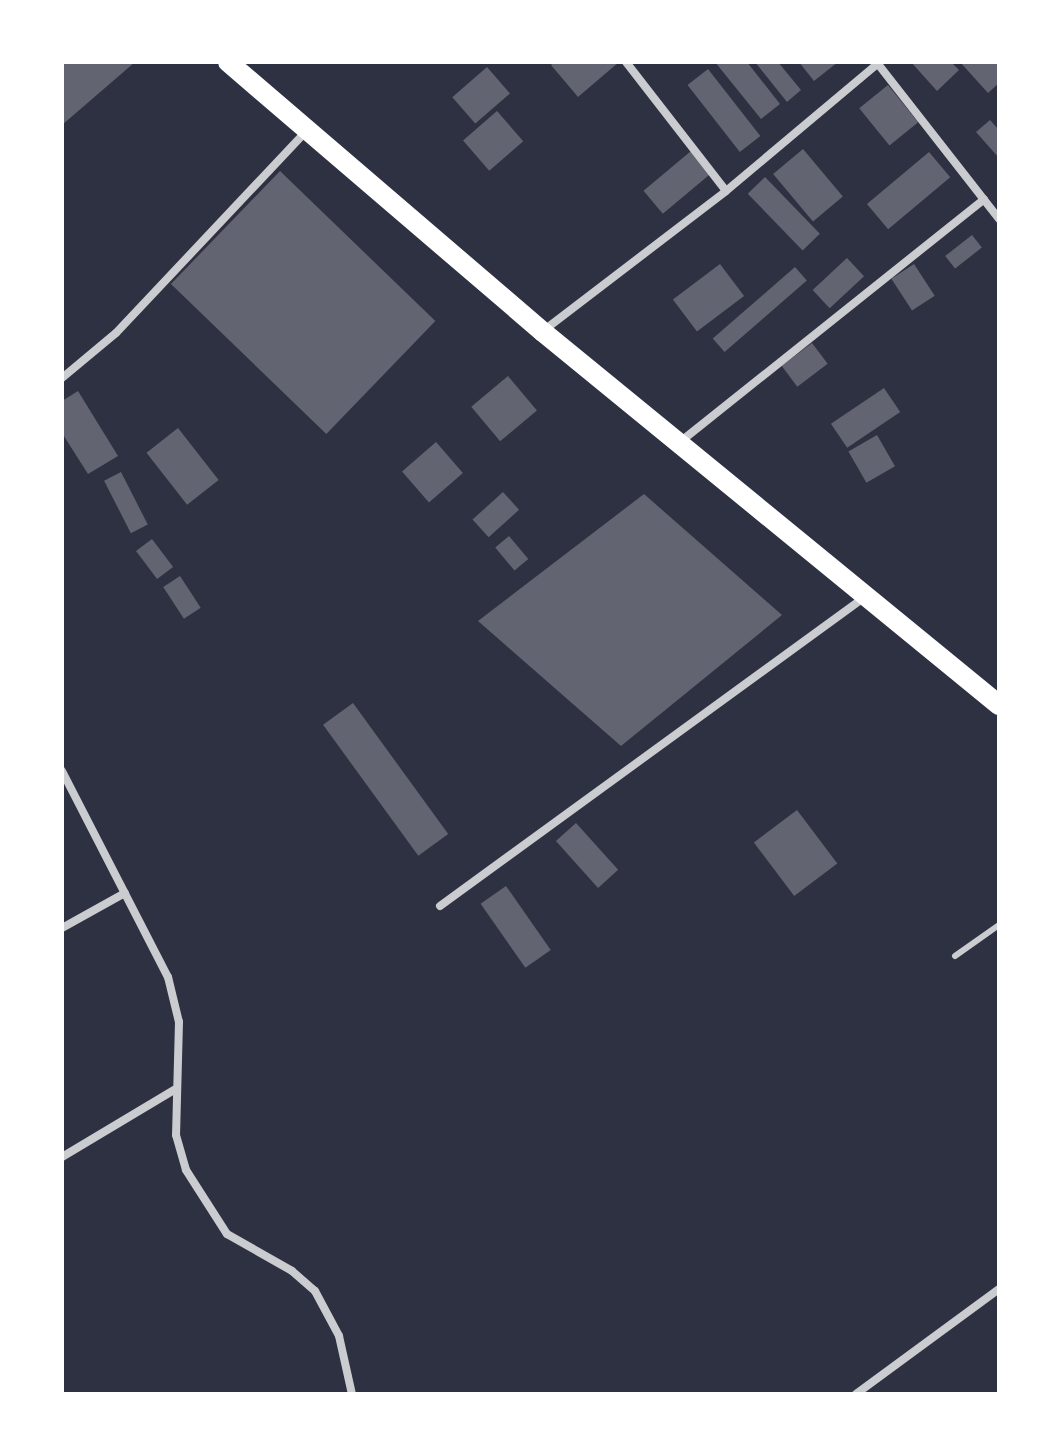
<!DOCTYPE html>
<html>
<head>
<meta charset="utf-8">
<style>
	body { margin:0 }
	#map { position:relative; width:1061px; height:1456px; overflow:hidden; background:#2d3142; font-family:"Fira Sans",sans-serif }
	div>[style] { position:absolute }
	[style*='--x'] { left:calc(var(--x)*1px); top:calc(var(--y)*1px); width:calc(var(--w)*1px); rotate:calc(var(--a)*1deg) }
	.building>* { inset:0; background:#626471; transform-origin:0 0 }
	.service>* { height:6px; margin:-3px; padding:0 3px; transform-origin:3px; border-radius:3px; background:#caccd0 }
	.minor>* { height:8px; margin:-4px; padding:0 4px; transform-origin:4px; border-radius:4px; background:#caccd0 }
	.primary>* { height:20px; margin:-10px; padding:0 10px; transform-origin:10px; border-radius:10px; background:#fff }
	span { translate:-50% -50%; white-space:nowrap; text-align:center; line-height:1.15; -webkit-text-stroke:8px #fff; paint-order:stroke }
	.frame { position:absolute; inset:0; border:64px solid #fff; pointer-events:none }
</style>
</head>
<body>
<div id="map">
	<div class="building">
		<div style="clip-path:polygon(62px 62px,135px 62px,62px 125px)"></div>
		<div style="clip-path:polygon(554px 62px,619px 62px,578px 97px,551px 65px)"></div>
		<div style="clip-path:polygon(715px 62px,747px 62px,780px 104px,761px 119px)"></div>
		<div style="clip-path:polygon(755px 62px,778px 62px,801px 90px,787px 102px)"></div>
		<div style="clip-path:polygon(799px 62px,838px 62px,814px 81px)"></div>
		<div style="clip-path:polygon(911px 62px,951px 62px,959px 70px,937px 91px)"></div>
		<div style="clip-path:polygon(960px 62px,999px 62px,999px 83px,988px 93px)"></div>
		<div style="left:487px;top:67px;width:35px;height:46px;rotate:49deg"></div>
		<div style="left:708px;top:69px;width:85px;height:26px;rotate:52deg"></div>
		<div style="left:888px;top:85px;width:48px;height:37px;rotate:51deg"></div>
		<div style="left:497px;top:111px;width:40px;height:45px;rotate:49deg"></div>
		<div style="clip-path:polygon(990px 120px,999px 130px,999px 158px,976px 132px)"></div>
		<div style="left:803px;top:149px;width:62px;height:39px;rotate:50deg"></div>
		<div style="left:691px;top:151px;width:30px;height:62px;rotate:50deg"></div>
		<div style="left:929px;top:152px;width:33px;height:81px;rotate:50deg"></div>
		<div style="left:280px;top:171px;width:216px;height:157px;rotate:44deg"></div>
		<div style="left:765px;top:177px;width:79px;height:24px;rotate:46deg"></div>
		<div style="left:972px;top:235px;width:16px;height:34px;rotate:52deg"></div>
		<div style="left:847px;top:258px;width:25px;height:47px;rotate:47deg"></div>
		<div style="left:720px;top:264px;width:40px;height:59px;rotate:53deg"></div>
		<div style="left:914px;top:264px;width:38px;height:27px;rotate:57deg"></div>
		<div style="left:795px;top:267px;width:18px;height:109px;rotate:49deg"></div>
		<div style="left:812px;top:343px;width:26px;height:38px;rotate:53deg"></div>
		<div style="left:508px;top:376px;width:45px;height:48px;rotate:50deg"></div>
		<div style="left:884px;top:388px;width:29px;height:64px;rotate:56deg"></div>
		<div style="clip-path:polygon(78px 391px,118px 456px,88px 474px,62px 433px,62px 401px)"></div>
		<div style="left:178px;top:428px;width:66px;height:40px;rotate:52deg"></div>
		<div style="left:877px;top:435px;width:36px;height:33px;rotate:60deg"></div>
		<div style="left:436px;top:442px;width:41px;height:45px;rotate:49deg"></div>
		<div style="left:121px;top:472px;width:59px;height:19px;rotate:63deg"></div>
		<div style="left:503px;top:492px;width:24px;height:41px;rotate:48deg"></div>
		<div style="clip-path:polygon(644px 494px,782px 615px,621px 746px,478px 621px)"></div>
		<div style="left:509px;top:536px;width:30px;height:18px;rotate:50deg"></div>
		<div style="left:152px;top:539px;width:35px;height:20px;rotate:53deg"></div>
		<div style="left:180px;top:576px;width:38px;height:20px;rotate:57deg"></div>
		<div style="left:353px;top:703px;width:162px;height:37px;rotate:54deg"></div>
		<div style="left:797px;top:810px;width:67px;height:54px;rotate:53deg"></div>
		<div style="left:576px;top:823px;width:63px;height:27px;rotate:48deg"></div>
		<div style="left:506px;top:886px;width:78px;height:31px;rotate:55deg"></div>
	</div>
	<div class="service">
		<div style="--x:955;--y:956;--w:54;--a:-35.2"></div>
	</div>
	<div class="minor">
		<div style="--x:626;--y:62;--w:163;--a:52.2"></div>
		<div style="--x:878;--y:64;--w:197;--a:52"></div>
		<div style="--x:543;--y:331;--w:230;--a:-37.4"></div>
		<div style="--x:726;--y:191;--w:201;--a:-40"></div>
		<div style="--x:62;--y:378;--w:70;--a:-39.8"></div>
		<div style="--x:116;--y:333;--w:280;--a:-46.7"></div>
		<div style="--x:680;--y:442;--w:389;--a:-38.6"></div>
		<div style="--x:62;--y:771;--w:232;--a:62.8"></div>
		<div style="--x:168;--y:977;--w:46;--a:76.3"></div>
		<div style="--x:179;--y:1022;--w:113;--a:91.5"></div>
		<div style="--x:176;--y:1135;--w:36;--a:74"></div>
		<div style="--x:186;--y:1170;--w:76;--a:57.4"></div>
		<div style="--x:227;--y:1234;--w:75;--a:29.6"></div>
		<div style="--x:292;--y:1271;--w:30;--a:41"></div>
		<div style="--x:315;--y:1291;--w:51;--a:61.9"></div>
		<div style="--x:339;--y:1336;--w:59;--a:77.4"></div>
		<div style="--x:440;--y:906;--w:527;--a:-36.04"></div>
		<div style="--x:62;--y:928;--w:72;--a:-29.1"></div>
		<div style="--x:62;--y:1157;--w:131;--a:-30.9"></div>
		<div style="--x:856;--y:1394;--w:177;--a:-36.3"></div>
	</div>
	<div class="primary">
		<div style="--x:228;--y:62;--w:415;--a:40.6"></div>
		<div style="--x:543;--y:332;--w:589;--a:39.28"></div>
	</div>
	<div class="frame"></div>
</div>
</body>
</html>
